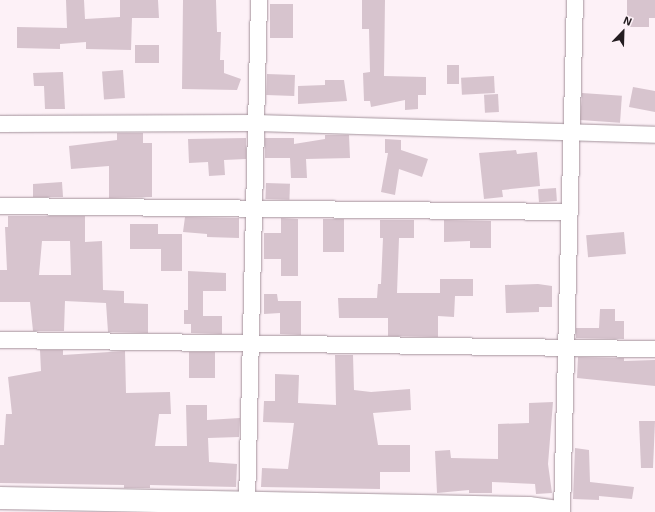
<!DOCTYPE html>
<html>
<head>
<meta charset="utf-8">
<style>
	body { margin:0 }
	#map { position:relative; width:655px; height:512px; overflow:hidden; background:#fdf1f7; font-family:"Exo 2",sans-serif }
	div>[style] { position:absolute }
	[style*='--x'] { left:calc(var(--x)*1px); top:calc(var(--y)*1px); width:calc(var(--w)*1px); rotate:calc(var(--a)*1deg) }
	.building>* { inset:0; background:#d7c4ce; transform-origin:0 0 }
	.roads { filter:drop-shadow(0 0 1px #a4939c) drop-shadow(0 0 1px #a4939c) }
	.minor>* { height:16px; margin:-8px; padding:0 8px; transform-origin:8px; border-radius:8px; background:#fff }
	.secondary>* { height:22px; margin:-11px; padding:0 11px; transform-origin:11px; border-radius:11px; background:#fff }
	span { translate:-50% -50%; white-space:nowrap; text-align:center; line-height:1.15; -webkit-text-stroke:4px #fdf1f7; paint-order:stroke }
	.north { position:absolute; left:603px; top:12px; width:40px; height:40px; -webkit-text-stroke:3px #fdf1f7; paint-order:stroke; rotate:23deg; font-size:11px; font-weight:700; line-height:16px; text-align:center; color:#241d21 }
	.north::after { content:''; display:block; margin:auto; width:14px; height:18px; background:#241d21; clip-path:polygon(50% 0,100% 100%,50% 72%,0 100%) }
</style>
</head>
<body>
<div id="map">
	<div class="building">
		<div style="clip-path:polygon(66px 0,84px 0,85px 19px,120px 17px,120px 0,158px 0,159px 18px,132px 18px,131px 50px,86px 49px,86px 42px,60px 44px,60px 49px,17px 48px,17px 27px,67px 28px)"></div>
		<div style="clip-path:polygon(183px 0,216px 0,217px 32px,221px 32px,220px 60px,224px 60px,224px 73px,241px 79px,237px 90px,182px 89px)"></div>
		<div style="clip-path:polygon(362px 0,385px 0,384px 76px,426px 77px,426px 95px,418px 95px,418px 109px,405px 110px,405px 100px,371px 107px,370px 101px,364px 101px,363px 73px,370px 72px,369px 29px,362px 29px)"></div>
		<div style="clip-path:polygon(627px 0,655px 0,655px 18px,649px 18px,649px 27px,627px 27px)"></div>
		<div style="left:270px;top:4px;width:23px;height:34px"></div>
		<div style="left:135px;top:45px;width:24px;height:18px"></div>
		<div style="left:447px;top:65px;width:12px;height:19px"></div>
		<div style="left:123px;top:70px;width:28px;height:21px;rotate:86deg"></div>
		<div style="clip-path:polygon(63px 72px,65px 109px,45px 109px,44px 86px,34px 86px,33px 73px)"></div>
		<div style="left:267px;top:74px;width:28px;height:21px;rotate:2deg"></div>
		<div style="left:494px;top:76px;width:17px;height:33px;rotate:87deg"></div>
		<div style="clip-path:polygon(325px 80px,344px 80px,347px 101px,298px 104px,298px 86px,325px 85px)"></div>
		<div style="clip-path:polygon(633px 87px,655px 91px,655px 112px,629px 107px)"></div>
		<div style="left:582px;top:93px;width:40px;height:27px;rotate:4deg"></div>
		<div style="left:498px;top:94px;width:18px;height:14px;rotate:87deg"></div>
		<div style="clip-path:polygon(117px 133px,143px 133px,143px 143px,152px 143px,152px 197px,109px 198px,109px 166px,71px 169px,69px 146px,117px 140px)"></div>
		<div style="clip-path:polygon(325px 135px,349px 135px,350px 158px,306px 159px,307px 178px,291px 178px,290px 158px,265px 158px,265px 138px,294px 138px,294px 144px,325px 139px)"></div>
		<div style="clip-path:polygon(246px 138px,246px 159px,224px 160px,225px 175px,209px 176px,208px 162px,189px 163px,188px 139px)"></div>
		<div style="clip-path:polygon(385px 139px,401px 140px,401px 150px,428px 159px,422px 177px,399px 169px,395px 195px,381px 192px,388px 153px,385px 153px)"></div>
		<div style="clip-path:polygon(516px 150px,517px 154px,537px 152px,540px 186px,502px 190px,503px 197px,484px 199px,479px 153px)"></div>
		<div style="clip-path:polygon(62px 182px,63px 197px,33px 197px,33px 184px)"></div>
		<div style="left:266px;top:183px;width:24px;height:16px;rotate:2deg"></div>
		<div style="left:556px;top:188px;width:13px;height:18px;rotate:86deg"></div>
		<div style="clip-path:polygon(evenodd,8px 216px,85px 216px,85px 242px,102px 241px,103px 290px,124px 291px,124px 303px,148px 304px,148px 333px,108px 332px,106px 303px,65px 301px,64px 331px,33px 331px,30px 302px,0 302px,0 270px,7px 270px,5px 227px,8px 227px,8px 216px,42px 241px,70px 241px,71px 275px,39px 275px,42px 241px)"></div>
		<div style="clip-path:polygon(185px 217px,239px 218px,239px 238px,207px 237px,207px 234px,183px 232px)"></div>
		<div style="clip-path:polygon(281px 218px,298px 219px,298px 276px,281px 276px,281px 259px,264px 259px,264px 233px,281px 233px)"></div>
		<div style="left:323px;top:219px;width:21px;height:33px"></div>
		<div style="clip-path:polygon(380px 220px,414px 220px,414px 238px,399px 238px,397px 293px,440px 293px,440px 279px,473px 279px,473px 296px,455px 296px,454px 317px,438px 316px,438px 337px,388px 336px,388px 318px,339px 318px,338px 298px,377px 298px,378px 284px,381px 284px,383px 238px,380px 238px)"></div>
		<div style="clip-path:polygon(444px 220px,491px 221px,491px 248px,470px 248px,470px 241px,444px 242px)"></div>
		<div style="clip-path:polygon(130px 224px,158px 224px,158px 234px,182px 234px,182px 271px,161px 271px,161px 249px,130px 249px)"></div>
		<div style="left:624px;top:232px;width:22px;height:38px;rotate:85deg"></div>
		<div style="clip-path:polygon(188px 271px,226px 273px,226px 291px,203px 291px,203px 316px,222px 316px,222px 334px,191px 333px,191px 324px,184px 324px,184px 310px,188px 310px)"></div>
		<div style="clip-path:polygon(538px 284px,552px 286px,552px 307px,539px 307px,539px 312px,506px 313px,505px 285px)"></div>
		<div style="clip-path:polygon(264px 294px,277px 294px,278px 301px,301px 301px,301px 335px,280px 334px,280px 313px,264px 314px)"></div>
		<div style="clip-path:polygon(600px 309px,615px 309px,615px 321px,624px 321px,624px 339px,576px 338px,576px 328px,599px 328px)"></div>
		<div style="clip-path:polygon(40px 350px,63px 350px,63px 355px,125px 351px,126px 393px,170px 392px,171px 414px,159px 414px,155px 446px,187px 446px,186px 405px,207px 405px,207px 420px,240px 418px,239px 437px,208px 438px,209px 462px,237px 464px,236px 487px,150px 485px,150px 488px,124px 488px,124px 485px,0 483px,0 445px,4px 445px,6px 414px,12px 414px,8px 377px,41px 371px)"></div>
		<div style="left:189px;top:352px;width:26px;height:26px"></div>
		<div style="clip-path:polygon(335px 355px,353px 355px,354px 390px,371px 392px,410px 389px,411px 410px,373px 413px,378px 445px,410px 445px,410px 472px,380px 472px,380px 489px,261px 487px,262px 468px,288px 469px,294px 423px,263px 422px,264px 401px,275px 401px,275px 374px,299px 375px,298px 403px,336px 405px)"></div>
		<div style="clip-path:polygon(578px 357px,624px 358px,624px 361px,655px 360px,655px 386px,577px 378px)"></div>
		<div style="clip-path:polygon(553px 402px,548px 464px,552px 493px,536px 494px,535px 484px,492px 482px,492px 493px,469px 493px,469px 490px,437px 493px,435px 451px,450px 450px,451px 458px,498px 459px,498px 424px,529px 423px,529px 403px)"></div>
		<div style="clip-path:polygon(639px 421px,655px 421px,653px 468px,641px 468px)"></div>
		<div style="clip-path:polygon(575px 448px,589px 450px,590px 482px,634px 487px,632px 499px,599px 496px,599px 500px,573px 499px)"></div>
	</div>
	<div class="roads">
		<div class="minor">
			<div style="--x:0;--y:124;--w:256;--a:-0.2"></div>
			<div style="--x:256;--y:123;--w:399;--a:1.7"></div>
			<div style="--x:0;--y:206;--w:570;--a:0.6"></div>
			<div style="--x:0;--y:340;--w:655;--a:0.79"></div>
			<div style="--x:247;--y:503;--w:503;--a:-88.63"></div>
			<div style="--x:562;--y:512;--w:512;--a:-88.55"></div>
		</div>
		<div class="secondary">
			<div style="--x:0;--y:498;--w:529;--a:1.08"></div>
			<div style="--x:529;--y:508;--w:27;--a:8"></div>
		</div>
	</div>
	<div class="north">N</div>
</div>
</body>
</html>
